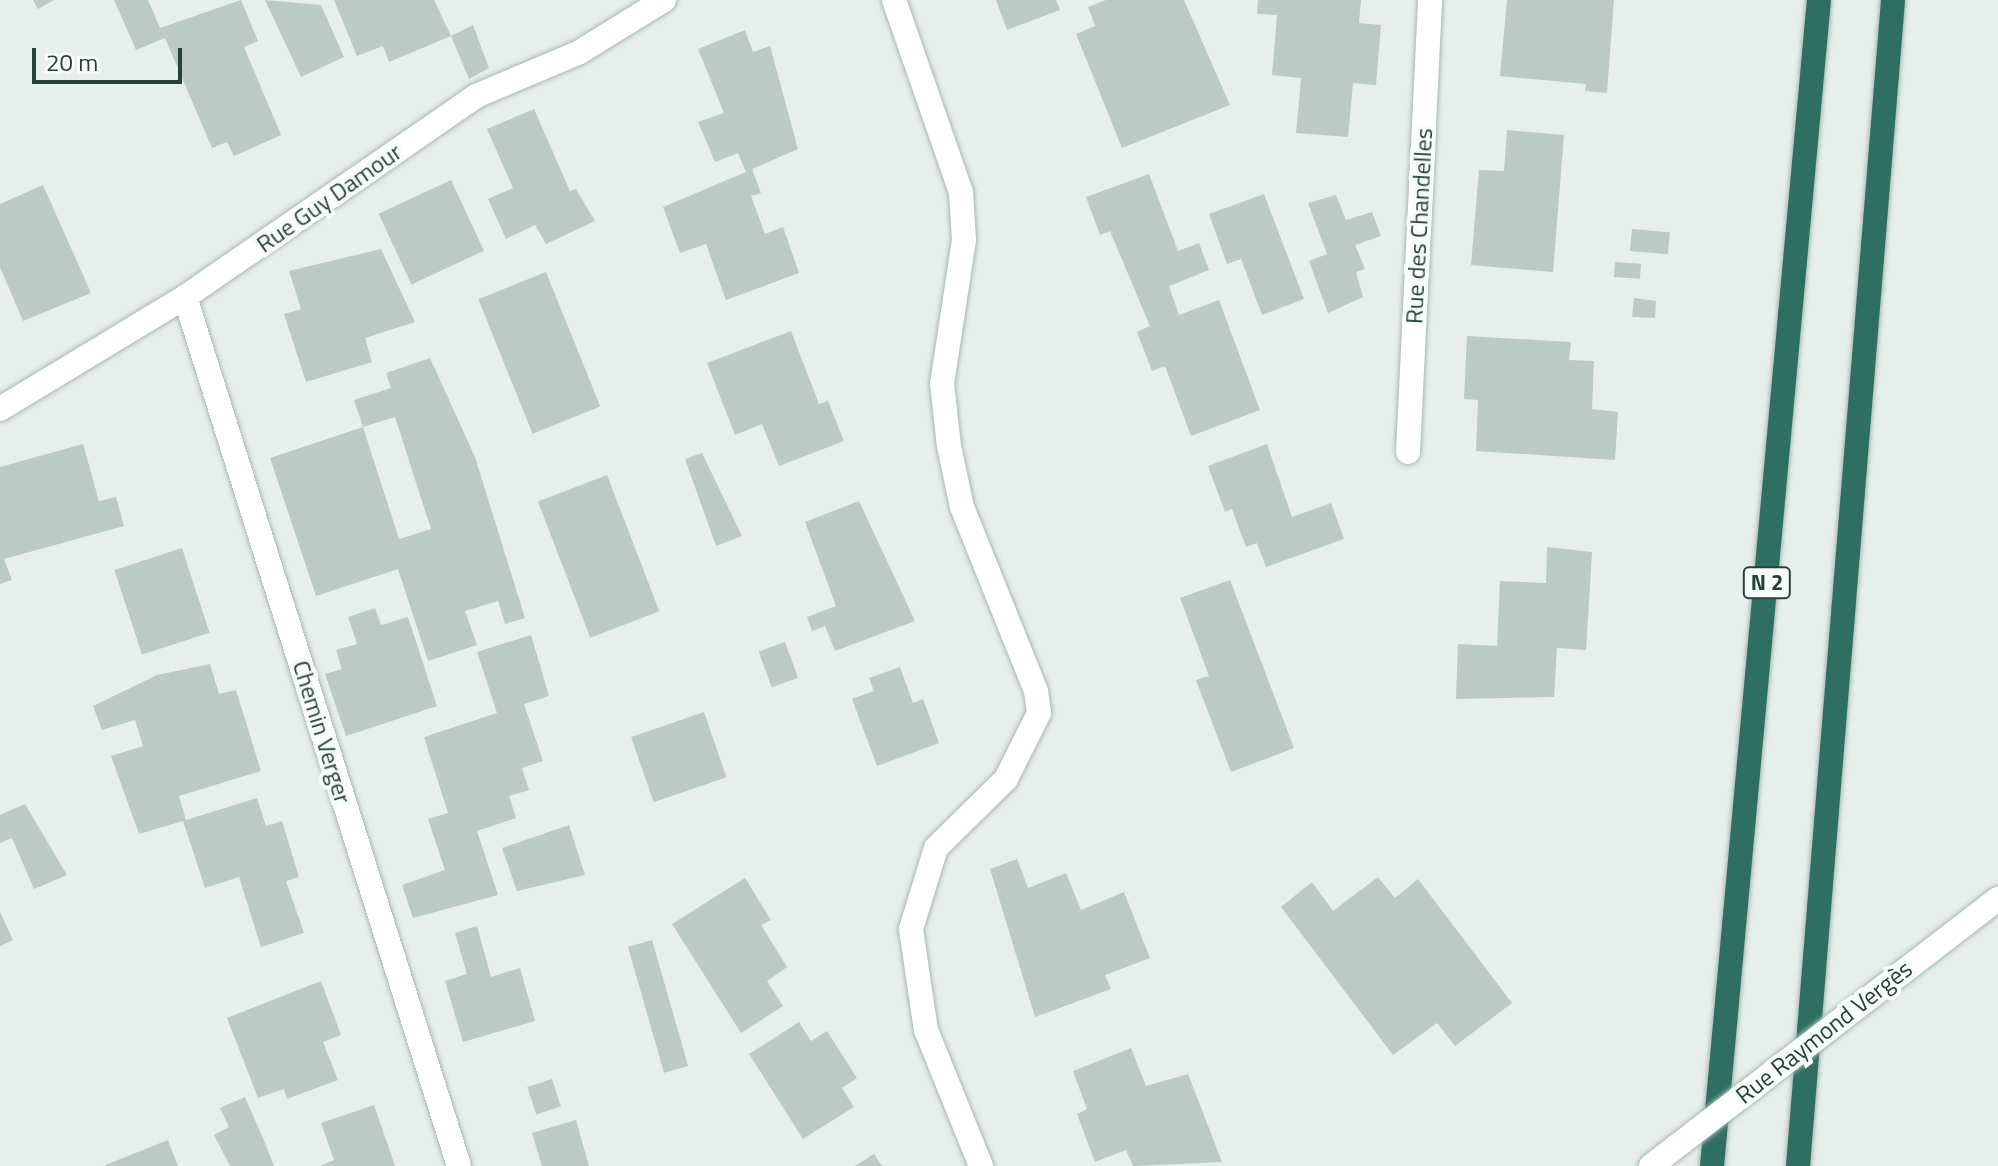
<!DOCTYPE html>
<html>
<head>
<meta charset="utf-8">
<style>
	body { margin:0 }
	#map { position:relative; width:1998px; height:1166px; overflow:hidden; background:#e6efeb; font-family:"Titillium Web",sans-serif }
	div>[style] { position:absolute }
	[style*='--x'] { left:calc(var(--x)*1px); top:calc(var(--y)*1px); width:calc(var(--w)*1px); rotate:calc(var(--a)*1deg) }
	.building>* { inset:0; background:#bbcac4; transform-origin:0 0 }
	.roads { filter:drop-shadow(0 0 2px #a8b8b2) drop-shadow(0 0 2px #a8b8b2) }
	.street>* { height:24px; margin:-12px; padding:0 12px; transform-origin:12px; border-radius:12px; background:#fff }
	.highway>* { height:24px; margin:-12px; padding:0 12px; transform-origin:12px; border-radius:12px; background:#2f6f62 }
	.bridges { filter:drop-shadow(0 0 2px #a4bbb3) drop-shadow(0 0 2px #a4bbb3) }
	.secondary-bridge>* { height:24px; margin:-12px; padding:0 12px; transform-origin:12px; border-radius:12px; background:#fff }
	span { translate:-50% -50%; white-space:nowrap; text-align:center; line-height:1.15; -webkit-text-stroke:8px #f7fbf9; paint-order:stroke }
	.shield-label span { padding:2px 6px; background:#f7fbf9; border:2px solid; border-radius:6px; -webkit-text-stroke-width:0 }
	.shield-label { font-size:22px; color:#24423a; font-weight:700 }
	.street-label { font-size:24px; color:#24423a }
	.scale { position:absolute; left:32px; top:48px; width:150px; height:36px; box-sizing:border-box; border:4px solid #24423a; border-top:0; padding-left:10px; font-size:24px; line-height:28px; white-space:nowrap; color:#24423a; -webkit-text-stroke:6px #f7fbf9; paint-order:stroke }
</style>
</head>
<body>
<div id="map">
	<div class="building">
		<div style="clip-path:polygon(33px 0,54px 0,38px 9px)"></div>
		<div style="clip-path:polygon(114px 0,148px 0,160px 28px,241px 0,258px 41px,244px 47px,281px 135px,234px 156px,227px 142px,212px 148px,165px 38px,136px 50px)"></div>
		<div style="clip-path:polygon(265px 0,321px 5px,344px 57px,301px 77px)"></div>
		<div style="clip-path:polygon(334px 0,434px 0,451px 36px,389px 62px,383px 46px,357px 56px)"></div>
		<div style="clip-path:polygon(996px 0,1056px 0,1060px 10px,1007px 30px)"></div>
		<div style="clip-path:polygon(1106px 0,1184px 0,1230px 105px,1122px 148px,1076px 34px,1095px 26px,1088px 7px)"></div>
		<div style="clip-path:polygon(1258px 0,1361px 0,1359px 23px,1381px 25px,1376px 85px,1353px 83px,1348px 137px,1296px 133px,1301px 78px,1272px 75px,1277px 15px,1257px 14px)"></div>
		<div style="clip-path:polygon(1507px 0,1614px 0,1607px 93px,1585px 91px,1586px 84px,1500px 76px)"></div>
		<div style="clip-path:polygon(473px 25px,489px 68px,469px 79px,451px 36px)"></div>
		<div style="clip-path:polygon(745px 30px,753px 52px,770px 46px,798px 149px,752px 169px,761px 193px,751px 196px,765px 234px,783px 227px,799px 273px,726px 300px,706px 244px,680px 253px,663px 207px,746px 172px,738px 153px,715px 162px,698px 122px,724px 113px,698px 49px)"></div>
		<div style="clip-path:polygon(534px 109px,570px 191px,576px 189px,595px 221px,546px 244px,535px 225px,506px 239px,488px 199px,513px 188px,487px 129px)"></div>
		<div style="clip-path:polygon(1507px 130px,1564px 135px,1553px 272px,1471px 265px,1479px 170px,1504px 171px)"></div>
		<div style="clip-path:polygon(1149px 174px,1178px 251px,1199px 243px,1209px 270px,1169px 286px,1179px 315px,1219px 300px,1260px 410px,1191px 436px,1165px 366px,1152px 371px,1137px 332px,1150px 326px,1110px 231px,1100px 235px,1086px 197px)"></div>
		<div style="left:451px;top:180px;width:78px;height:80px;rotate:65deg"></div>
		<div style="clip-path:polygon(43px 185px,91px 293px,23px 321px,0 267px,0 204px)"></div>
		<div style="clip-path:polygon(1264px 194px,1304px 299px,1262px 315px,1241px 259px,1227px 264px,1209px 214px)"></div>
		<div style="clip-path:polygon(1336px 195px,1346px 220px,1372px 212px,1381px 236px,1355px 245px,1365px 269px,1356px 272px,1363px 297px,1328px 313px,1309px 261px,1327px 254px,1308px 203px)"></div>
		<div style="left:1632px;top:229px;width:38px;height:22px;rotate:5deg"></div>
		<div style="clip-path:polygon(381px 249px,415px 322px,365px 338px,372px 362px,306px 382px,284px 314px,301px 309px,289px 271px)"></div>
		<div style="left:1615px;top:262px;width:26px;height:15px;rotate:4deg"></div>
		<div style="left:546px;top:272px;width:145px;height:73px;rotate:68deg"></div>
		<div style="clip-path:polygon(1634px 298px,1656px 301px,1655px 318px,1632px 317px)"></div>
		<div style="clip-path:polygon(791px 331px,819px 404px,828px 401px,844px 441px,779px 466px,762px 424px,735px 435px,707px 363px)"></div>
		<div style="clip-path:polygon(1467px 336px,1571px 342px,1569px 360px,1594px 361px,1592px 409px,1618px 412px,1615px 460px,1476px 451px,1478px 400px,1464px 399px)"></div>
		<div style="clip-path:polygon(evenodd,430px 358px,475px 457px,525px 618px,505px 624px,498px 601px,465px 611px,477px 645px,428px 661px,398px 569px,316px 596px,270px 458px,363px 427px,354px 400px,391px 388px,386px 373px,430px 358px,395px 417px,431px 529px,399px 539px,363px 427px,395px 417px)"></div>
		<div style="clip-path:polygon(83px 444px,99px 501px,116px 497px,124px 526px,4px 559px,12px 580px,0 584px,0 467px)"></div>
		<div style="clip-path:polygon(1267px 444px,1292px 517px,1331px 503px,1344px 539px,1266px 567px,1257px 543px,1246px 547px,1232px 509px,1225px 512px,1208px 466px)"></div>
		<div style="clip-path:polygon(702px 453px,742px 536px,716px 546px,685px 459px)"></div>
		<div style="left:607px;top:475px;width:146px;height:74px;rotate:69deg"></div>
		<div style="clip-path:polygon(859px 501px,915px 621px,835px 651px,825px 626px,812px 631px,807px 617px,836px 606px,805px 522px)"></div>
		<div style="clip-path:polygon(1547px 547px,1592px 552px,1586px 650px,1557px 648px,1554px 697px,1456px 699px,1458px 644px,1497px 646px,1500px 581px,1546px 583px)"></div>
		<div style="left:182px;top:548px;width:89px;height:71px;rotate:72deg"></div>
		<div style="clip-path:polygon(1230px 580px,1294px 748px,1231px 772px,1196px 680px,1209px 676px,1180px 598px)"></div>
		<div style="clip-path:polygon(375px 608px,381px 625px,408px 617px,437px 706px,346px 736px,325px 674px,342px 669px,336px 650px,357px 644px,348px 617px)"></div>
		<div style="clip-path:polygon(531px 635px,549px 696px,524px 704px,543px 761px,522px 768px,529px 790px,509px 796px,516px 818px,477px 831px,498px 895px,413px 918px,402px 885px,445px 870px,428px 819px,448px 813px,424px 737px,497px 713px,477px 652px)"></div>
		<div style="left:785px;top:642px;width:38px;height:28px;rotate:70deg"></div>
		<div style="clip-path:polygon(210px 664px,219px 694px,236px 690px,261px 771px,179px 796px,186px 820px,257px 798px,266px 826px,282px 821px,299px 877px,286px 881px,304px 933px,261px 947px,239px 877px,205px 888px,183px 821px,139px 834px,111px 756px,143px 746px,135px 720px,102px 730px,93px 706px,157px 675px)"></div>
		<div style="clip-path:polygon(900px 667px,913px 703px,923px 699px,939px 743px,877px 766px,852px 699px,874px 691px,869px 678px)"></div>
		<div style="left:704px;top:712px;width:69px;height:77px;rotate:71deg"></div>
		<div style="clip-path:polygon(25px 804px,67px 875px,34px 889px,12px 838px,0 843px,0 815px)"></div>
		<div style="clip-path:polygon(569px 825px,585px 875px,517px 891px,502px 848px)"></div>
		<div style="clip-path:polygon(1017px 859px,1028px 888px,1066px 873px,1081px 910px,1124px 892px,1150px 958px,1105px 975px,1111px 989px,1035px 1017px,990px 869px)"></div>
		<div style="clip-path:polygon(1378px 877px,1395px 898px,1418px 879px,1512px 1003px,1455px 1046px,1437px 1023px,1393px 1055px,1281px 907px,1312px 882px,1333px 911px)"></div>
		<div style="clip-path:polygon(745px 878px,771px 920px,761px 925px,787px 967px,767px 981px,783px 1006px,741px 1033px,672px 924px)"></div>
		<div style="clip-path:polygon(0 912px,13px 940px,0 946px)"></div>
		<div style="clip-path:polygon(477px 926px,491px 977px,520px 968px,535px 1021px,463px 1042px,445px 981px,467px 974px,455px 933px)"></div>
		<div style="left:652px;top:940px;width:131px;height:25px;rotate:74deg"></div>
		<div style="clip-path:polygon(321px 981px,341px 1035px,323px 1042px,338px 1080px,287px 1099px,284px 1089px,258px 1098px,227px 1018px)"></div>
		<div style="clip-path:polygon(799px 1022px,811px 1041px,827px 1031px,857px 1078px,842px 1088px,854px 1107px,803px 1139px,749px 1054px)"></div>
		<div style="clip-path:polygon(1131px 1048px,1146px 1086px,1188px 1074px,1222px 1162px,1133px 1166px,1126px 1150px,1095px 1162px,1077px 1114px,1087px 1109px,1073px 1071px)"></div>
		<div style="left:552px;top:1079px;width:29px;height:26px;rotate:72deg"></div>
		<div style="clip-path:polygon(245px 1097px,265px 1143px,274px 1166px,230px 1166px,214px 1135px,229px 1127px,220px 1108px)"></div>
		<div style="clip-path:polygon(374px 1105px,395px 1166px,320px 1166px,334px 1160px,321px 1123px)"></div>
		<div style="clip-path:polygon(576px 1120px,589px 1166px,542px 1166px,532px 1133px)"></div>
		<div style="clip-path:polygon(168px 1140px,178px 1166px,103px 1166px)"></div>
		<div style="clip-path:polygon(874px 1154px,882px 1166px,855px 1166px)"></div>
	</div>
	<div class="roads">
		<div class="street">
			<div style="--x:894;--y:0;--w:203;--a:70.8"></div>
			<div style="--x:961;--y:192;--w:48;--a:86.4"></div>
			<div style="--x:964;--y:240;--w:145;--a:98.7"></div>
			<div style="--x:942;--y:383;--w:63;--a:83.7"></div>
			<div style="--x:949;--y:446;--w:62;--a:78"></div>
			<div style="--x:962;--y:507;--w:198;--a:68.1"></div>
			<div style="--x:1036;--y:691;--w:22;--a:82"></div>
			<div style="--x:1039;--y:713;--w:74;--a:116.6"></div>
			<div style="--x:1006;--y:779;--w:98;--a:135.4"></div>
			<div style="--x:936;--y:848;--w:85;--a:107.2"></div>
			<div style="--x:911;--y:929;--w:102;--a:81.6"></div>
			<div style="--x:926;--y:1030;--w:147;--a:68"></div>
			<div style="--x:185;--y:297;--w:911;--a:72.5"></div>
			<div style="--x:0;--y:409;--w:216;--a:-31.2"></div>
			<div style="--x:185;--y:297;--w:354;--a:-34.6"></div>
			<div style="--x:476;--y:96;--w:111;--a:-22.9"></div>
			<div style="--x:578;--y:53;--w:101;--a:-31.6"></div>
			<div style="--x:1408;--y:452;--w:453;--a:-87.2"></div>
		</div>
		<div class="highway">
			<div style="--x:1712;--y:1166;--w:1171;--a:-84.76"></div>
			<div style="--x:1798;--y:1166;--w:1170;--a:-85.34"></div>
		</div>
	</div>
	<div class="bridges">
		<div class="secondary-bridge">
			<div style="--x:1651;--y:1166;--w:438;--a:-37.6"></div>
		</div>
	</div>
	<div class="shield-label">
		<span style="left:1767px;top:583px">N 2</span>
	</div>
	<div class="street-label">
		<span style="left:329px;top:198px;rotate:-35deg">Rue Guy Damour</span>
		<span style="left:1419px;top:226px;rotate:-87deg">Rue des Chandelles</span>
		<span style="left:322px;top:732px;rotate:73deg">Chemin Verger</span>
		<span style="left:1824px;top:1032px;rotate:-38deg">Rue Raymond Vergès</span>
	</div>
	<div class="scale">20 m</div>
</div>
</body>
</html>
